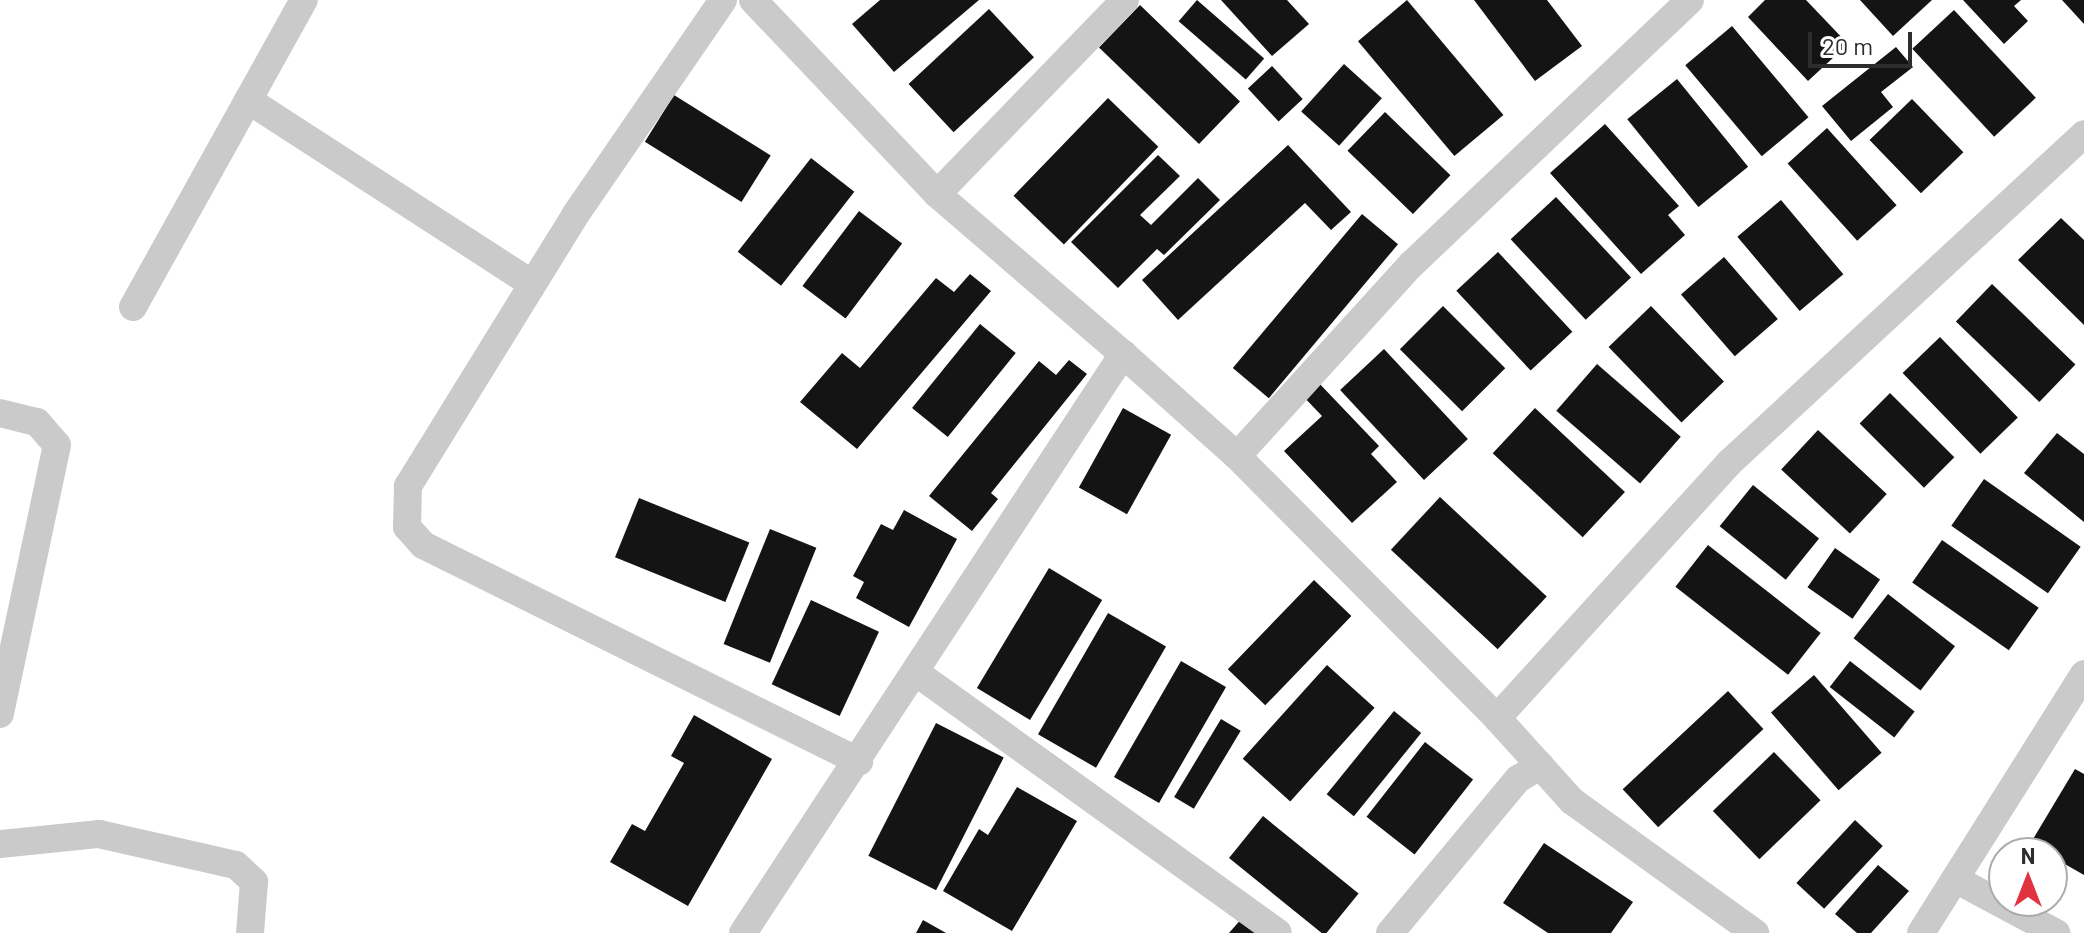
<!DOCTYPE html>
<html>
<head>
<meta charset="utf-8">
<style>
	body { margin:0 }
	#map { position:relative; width:2084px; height:933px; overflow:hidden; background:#fff; font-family:Barlow,sans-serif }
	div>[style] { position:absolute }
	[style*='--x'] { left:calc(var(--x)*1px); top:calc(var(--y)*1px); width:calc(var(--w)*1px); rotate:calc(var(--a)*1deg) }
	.building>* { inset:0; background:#141414; transform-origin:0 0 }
	.street>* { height:28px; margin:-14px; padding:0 14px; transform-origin:14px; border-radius:14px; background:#cacaca }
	span { translate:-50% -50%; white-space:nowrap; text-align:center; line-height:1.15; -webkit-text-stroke:8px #fff; paint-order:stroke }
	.north { position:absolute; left:1988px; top:837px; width:80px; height:80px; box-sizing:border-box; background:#fff; border:2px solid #ababab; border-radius:50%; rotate:0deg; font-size:22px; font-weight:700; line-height:32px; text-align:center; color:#2d2d2d }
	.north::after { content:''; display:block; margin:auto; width:28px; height:36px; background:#e1333f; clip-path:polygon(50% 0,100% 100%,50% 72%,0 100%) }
	.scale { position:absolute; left:1808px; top:32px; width:104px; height:36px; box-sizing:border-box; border:4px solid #2d2d2d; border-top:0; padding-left:10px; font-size:24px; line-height:28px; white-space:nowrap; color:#2d2d2d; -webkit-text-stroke:6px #fff; paint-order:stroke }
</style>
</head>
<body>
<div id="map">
	<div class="building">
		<div style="clip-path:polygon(880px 0,979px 0,894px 72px,852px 24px)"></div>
		<div style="left:1197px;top:0;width:89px;height:28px;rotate:41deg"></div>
		<div style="clip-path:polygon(1221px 0,1287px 0,1309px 24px,1272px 56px)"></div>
		<div style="left:1407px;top:0;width:150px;height:64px;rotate:50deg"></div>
		<div style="clip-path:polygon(1474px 0,1547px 0,1582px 46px,1535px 81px)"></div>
		<div style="clip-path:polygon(1765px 0,1806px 0,1848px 44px,1808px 81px,1748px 17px)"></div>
		<div style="clip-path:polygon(1860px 0,1932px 0,1893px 36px)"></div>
		<div style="clip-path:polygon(1963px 0,2021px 0,2014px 6px,2028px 21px,2004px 44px)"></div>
		<div style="clip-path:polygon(2062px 0,2084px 0,2084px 24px)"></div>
		<div style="left:1140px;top:5px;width:139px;height:59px;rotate:44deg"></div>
		<div style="left:989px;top:9px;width:66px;height:110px;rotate:47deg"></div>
		<div style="left:1954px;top:10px;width:120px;height:57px;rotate:47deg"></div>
		<div style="left:1732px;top:26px;width:119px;height:61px;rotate:50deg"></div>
		<div style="clip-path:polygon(1896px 47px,1913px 67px,1881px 92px,1893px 107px,1851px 141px,1822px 106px)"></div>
		<div style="left:1344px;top:64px;width:51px;height:64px;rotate:42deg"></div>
		<div style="left:1272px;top:66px;width:45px;height:33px;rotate:47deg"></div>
		<div style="left:1677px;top:79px;width:113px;height:64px;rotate:51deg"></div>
		<div style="left:674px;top:95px;width:114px;height:55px;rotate:32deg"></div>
		<div style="left:1108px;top:98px;width:70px;height:136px;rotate:44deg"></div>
		<div style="left:1912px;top:99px;width:74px;height:59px;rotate:46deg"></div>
		<div style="left:1385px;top:112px;width:91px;height:54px;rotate:44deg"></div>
		<div style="clip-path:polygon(1605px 124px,1679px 206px,1668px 215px,1685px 235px,1641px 274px,1550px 173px)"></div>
		<div style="left:1827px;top:128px;width:104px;height:53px;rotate:48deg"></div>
		<div style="clip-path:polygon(1288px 145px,1351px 212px,1331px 230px,1305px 203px,1178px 320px,1142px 280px)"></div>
		<div style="clip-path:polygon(1158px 155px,1180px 176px,1140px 215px,1151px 225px,1198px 178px,1220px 200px,1164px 255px,1157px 249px,1118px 288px,1071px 242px)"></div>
		<div style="left:811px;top:158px;width:55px;height:119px;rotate:38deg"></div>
		<div style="left:1556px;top:197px;width:110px;height:62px;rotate:47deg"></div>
		<div style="left:1781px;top:200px;width:97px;height:57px;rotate:50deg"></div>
		<div style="left:859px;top:211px;width:54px;height:94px;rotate:37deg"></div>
		<div style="left:1362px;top:214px;width:47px;height:201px;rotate:40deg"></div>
		<div style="clip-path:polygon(2061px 218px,2084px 240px,2084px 325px,2018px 260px)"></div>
		<div style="left:1498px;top:252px;width:109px;height:57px;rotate:47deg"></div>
		<div style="left:1724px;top:257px;width:82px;height:57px;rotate:49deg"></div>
		<div style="clip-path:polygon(970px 274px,991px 291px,857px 449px,800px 402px,842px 353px,860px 368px,936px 278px,954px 292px)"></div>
		<div style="left:1992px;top:284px;width:116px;height:52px;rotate:44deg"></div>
		<div style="left:1443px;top:306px;width:88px;height:61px;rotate:45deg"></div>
		<div style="left:1651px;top:306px;width:105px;height:59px;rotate:46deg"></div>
		<div style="left:980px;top:324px;width:46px;height:108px;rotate:39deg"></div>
		<div style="left:1940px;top:337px;width:112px;height:52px;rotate:46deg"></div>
		<div style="left:1384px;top:349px;width:123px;height:60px;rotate:47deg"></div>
		<div style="clip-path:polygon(1069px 360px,1087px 374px,991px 493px,998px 499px,972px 531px,929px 496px,1039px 361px,1056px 375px)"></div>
		<div style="left:1597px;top:364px;width:111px;height:62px;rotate:41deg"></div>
		<div style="clip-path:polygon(1316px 380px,1379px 446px,1371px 454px,1397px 482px,1352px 523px,1284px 451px,1322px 416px,1301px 394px)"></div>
		<div style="left:1890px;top:393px;width:91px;height:43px;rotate:45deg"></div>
		<div style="left:1123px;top:408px;width:55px;height:91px;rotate:29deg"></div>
		<div style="left:1535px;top:408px;width:123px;height:62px;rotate:43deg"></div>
		<div style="left:1818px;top:430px;width:94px;height:54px;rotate:43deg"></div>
		<div style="clip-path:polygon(2057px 433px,2084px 454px,2084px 522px,2024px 473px)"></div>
		<div style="left:1984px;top:479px;width:118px;height:57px;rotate:35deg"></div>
		<div style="left:1753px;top:485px;width:85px;height:53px;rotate:39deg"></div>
		<div style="left:1440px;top:497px;width:146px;height:72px;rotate:43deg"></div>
		<div style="left:639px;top:498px;width:119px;height:64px;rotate:22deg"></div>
		<div style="clip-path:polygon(904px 510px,957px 539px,909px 627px,856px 598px,864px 582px,853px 576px,881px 524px,893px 530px)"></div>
		<div style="left:770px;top:529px;width:50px;height:124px;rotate:22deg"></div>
		<div style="left:1942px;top:540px;width:118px;height:52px;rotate:35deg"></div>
		<div style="left:1708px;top:545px;width:143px;height:53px;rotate:38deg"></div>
		<div style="left:1835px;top:548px;width:55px;height:48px;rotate:35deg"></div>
		<div style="left:1049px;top:568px;width:62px;height:140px;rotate:31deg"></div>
		<div style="left:1314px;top:580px;width:52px;height:124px;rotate:44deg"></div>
		<div style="left:1888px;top:594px;width:85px;height:56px;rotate:38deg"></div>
		<div style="left:811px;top:600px;width:75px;height:93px;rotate:25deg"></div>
		<div style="left:1108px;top:613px;width:67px;height:140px;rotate:30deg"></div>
		<div style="left:1181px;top:661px;width:52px;height:134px;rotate:30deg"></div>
		<div style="left:1850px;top:661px;width:82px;height:33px;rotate:38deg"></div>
		<div style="left:1327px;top:665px;width:64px;height:126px;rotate:42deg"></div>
		<div style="left:1814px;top:675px;width:103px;height:57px;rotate:49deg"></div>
		<div style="left:1728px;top:691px;width:52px;height:144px;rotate:47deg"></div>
		<div style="left:1394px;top:711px;width:35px;height:107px;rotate:39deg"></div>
		<div style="clip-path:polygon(694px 715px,772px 759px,688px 906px,610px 862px,632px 824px,645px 831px,684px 763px,671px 756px)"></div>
		<div style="left:1221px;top:719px;width:23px;height:91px;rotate:31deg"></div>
		<div style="left:936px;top:723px;width:76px;height:149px;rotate:27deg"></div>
		<div style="left:1425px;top:742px;width:61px;height:95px;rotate:38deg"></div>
		<div style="left:1774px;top:752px;width:67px;height:85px;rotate:46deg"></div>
		<div style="clip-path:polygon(2075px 769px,2084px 774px,2084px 875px,2030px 844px)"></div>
		<div style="clip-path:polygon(1017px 787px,1077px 821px,1012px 931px,943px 891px,979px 829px,988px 835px)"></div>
		<div style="left:1263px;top:816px;width:123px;height:54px;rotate:39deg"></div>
		<div style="left:1855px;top:820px;width:38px;height:86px;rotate:43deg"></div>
		<div style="clip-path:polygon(1544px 843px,1633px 902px,1611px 933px,1548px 933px,1503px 903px)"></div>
		<div style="clip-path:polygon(1878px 865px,1909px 891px,1871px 933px,1857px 933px,1835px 914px)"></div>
		<div style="clip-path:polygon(1243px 917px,1262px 933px,1229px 933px)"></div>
		<div style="clip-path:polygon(923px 920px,946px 933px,916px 933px)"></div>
	</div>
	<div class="street">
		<div style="--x:723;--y:0;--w:260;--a:124.5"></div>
		<div style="--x:576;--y:214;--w:320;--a:121.7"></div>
		<div style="--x:408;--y:486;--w:41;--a:91.4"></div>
		<div style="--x:407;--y:527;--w:24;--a:48"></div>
		<div style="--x:423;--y:545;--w:487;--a:26.4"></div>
		<div style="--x:753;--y:0;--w:267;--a:46.5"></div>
		<div style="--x:937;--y:194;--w:245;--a:40.7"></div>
		<div style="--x:248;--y:100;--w:338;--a:32.9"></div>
		<div style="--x:937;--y:194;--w:270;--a:-45.9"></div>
		<div style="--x:133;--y:307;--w:351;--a:-60.9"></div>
		<div style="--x:0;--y:413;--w:38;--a:14"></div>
		<div style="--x:37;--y:422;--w:30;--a:49"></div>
		<div style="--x:57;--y:445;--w:275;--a:102"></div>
		<div style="--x:1237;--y:456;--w:260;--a:-47.7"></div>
		<div style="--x:1412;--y:264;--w:383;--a:-43.5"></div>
		<div style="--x:918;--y:674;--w:443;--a:35.7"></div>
		<div style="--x:1497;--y:718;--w:112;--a:47.9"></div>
		<div style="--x:1572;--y:801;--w:226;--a:35.8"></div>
		<div style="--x:0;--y:844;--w:100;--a:-5.8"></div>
		<div style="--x:99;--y:834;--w:140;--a:12.8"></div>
		<div style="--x:236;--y:865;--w:25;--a:43"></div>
		<div style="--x:254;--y:882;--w:51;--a:94.5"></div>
		<div style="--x:1955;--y:879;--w:115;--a:28.1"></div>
		<div style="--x:743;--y:933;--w:693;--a:-56.72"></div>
		<div style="--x:1123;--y:354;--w:153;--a:41.8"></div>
		<div style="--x:1237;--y:456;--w:369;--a:45.2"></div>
		<div style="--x:1497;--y:718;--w:345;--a:-47.7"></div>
		<div style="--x:1729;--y:463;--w:484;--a:-42.8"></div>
		<div style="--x:1390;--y:933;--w:200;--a:-50.3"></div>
		<div style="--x:1518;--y:779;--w:26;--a:-31"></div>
		<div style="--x:1921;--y:933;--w:306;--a:-57.8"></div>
	</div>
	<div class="north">N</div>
	<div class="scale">20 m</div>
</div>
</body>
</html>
